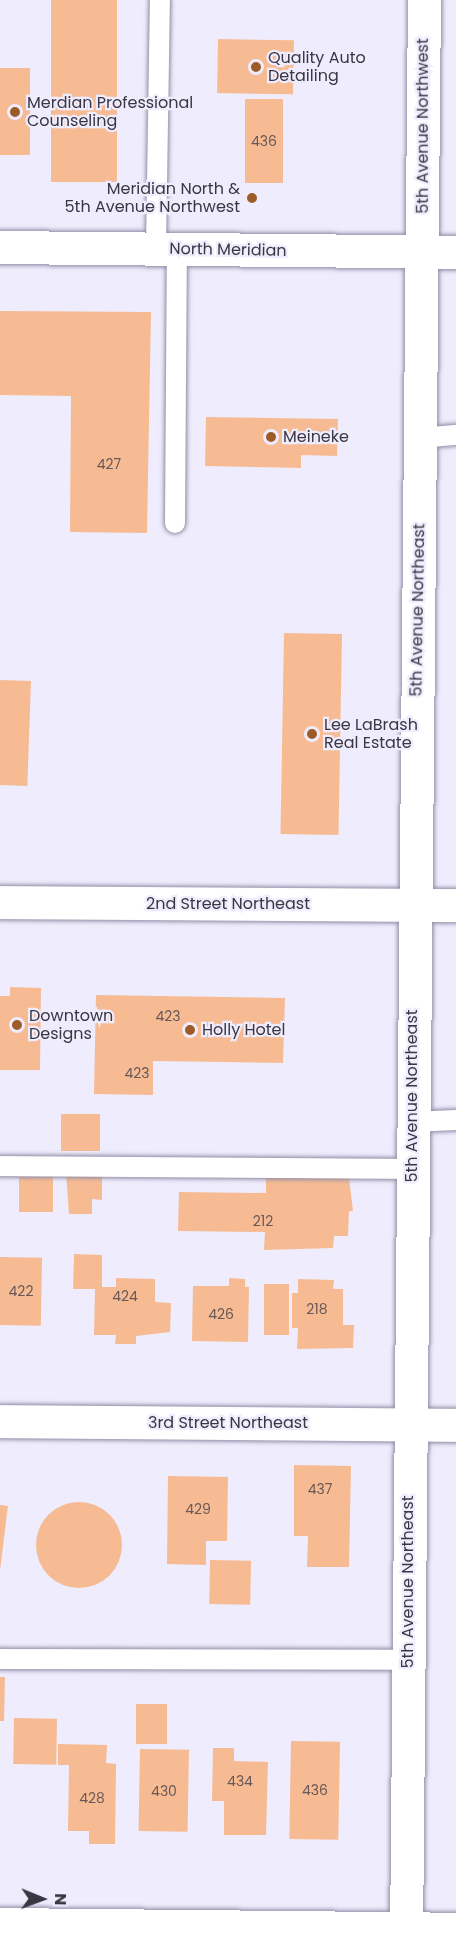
<!DOCTYPE html>
<html>
<head>
<meta charset="utf-8">
<style>
	body { margin:0 }
	#map { position:relative; width:456px; height:1941px; overflow:hidden; background:#efecfd; font-family:Poppins,sans-serif }
	div>[style] { position:absolute }
	[style*='--x'] { left:calc(var(--x)*1px); top:calc(var(--y)*1px); width:calc(var(--w)*1px); rotate:calc(var(--a)*1deg) }
	.building>* { inset:0; background:#f6bb93; transform-origin:0 0 }
	.round { border-radius:50% }
	.roads { filter:drop-shadow(0 0 2px #928da7) drop-shadow(0 0 2px #928da7) }
	.lane>* { height:20px; margin:-10px; padding:0 10px; transform-origin:10px; border-radius:10px; background:#fff }
	.street>* { height:33px; margin:-16.5px; padding:0 16.5px; transform-origin:16.5px; border-radius:16.5px; background:#fff }
	.primary>* { height:33px; margin:-16.5px; padding:0 16.5px; transform-origin:16.5px; border-radius:16.5px; background:#fff }
	.dots>* { width:16px; height:16px; translate:-50% -50%; box-sizing:border-box; border:3px solid #efecfd; border-radius:50% }
	span { translate:-50% -50%; white-space:nowrap; text-align:center; line-height:1.15; -webkit-text-stroke:4.5px #efecfd; paint-order:stroke }
	.number-label { font-size:14px; color:#695857 }
	.number-label span { -webkit-text-stroke-width:0 }
	.poi-label { font-size:16px; color:#3a3743 }
	.left { translate:0 -50%; text-align:left }
	.right { translate:-100% -50%; text-align:right }
	.street-label { font-size:16px; color:#3a3743 }
	.north { position:absolute; left:12px; top:1869px; width:60px; height:60px; -webkit-text-stroke:4px #efecfd; paint-order:stroke; rotate:91deg; font-size:16px; font-weight:700; line-height:24px; text-align:center; color:#3a3743 }
	.north::after { content:''; display:block; margin:auto; width:21px; height:27px; background:#3a3743; clip-path:polygon(50% 0,100% 100%,50% 72%,0 100%) }
</style>
</head>
<body>
<div id="map">
	<div class="building">
		<div style="left:51px;top:0;width:66px;height:182px"></div>
		<div style="left:218px;top:39px;width:76px;height:54px;rotate:1deg"></div>
		<div style="left:0;top:68px;width:30px;height:87px"></div>
		<div style="left:245px;top:99px;width:38px;height:84px"></div>
		<div style="clip-path:polygon(0 311px,151px 312px,147px 533px,70px 532px,71px 396px,0 395px)"></div>
		<div style="clip-path:polygon(206px 417px,338px 419px,337px 456px,301px 455px,301px 468px,205px 466px)"></div>
		<div style="left:284px;top:633px;width:58px;height:201px;rotate:1deg"></div>
		<div style="left:0;top:680px;width:31px;height:105px;rotate:2deg"></div>
		<div style="clip-path:polygon(10px 987px,41px 988px,40px 1070px,0 1070px,0 996px,10px 996px)"></div>
		<div style="clip-path:polygon(96px 995px,285px 998px,283px 1063px,153px 1061px,153px 1095px,94px 1094px)"></div>
		<div style="left:61px;top:1114px;width:39px;height:37px"></div>
		<div style="clip-path:polygon(66px 1173px,102px 1173px,102px 1200px,92px 1199px,92px 1214px,69px 1214px)"></div>
		<div style="left:19px;top:1177px;width:34px;height:35px"></div>
		<div style="clip-path:polygon(266px 1177px,349px 1178px,353px 1211px,349px 1211px,348px 1236px,334px 1236px,333px 1248px,264px 1250px,265px 1232px,178px 1231px,179px 1192px,266px 1193px)"></div>
		<div style="clip-path:polygon(74px 1254px,102px 1255px,102px 1287px,116px 1287px,116px 1278px,155px 1279px,155px 1302px,171px 1303px,170px 1332px,136px 1336px,136px 1344px,115px 1344px,116px 1335px,94px 1335px,95px 1289px,73px 1289px)"></div>
		<div style="left:0;top:1257px;width:42px;height:68px;rotate:1deg"></div>
		<div style="clip-path:polygon(229px 1278px,245px 1279px,245px 1287px,249px 1287px,248px 1342px,192px 1341px,193px 1286px,229px 1286px)"></div>
		<div style="clip-path:polygon(298px 1279px,334px 1280px,333px 1289px,343px 1289px,343px 1325px,354px 1325px,353px 1348px,297px 1349px,298px 1328px,292px 1328px,292px 1293px,298px 1293px)"></div>
		<div style="left:264px;top:1284px;width:25px;height:51px"></div>
		<div style="clip-path:polygon(294px 1465px,351px 1466px,349px 1567px,307px 1567px,308px 1536px,294px 1536px)"></div>
		<div style="clip-path:polygon(168px 1476px,228px 1477px,227px 1541px,206px 1541px,206px 1565px,167px 1564px)"></div>
		<div class="round" style="left:36px;top:1502px;width:86px;height:86px"></div>
		<div style="left:0;top:1505px;width:8px;height:89px;rotate:7deg"></div>
		<div style="left:210px;top:1560px;width:41px;height:44px;rotate:1deg"></div>
		<div style="clip-path:polygon(0 1677px,5px 1677px,4px 1721px,0 1721px)"></div>
		<div style="left:136px;top:1704px;width:31px;height:40px"></div>
		<div style="left:14px;top:1718px;width:43px;height:46px;rotate:1deg"></div>
		<div style="left:291px;top:1741px;width:49px;height:98px;rotate:1deg"></div>
		<div style="clip-path:polygon(58px 1744px,107px 1745px,106px 1763px,116px 1764px,115px 1844px,89px 1844px,89px 1831px,68px 1831px,69px 1765px,58px 1765px)"></div>
		<div style="clip-path:polygon(213px 1748px,234px 1748px,234px 1761px,268px 1762px,266px 1835px,224px 1835px,224px 1801px,212px 1801px)"></div>
		<div style="left:140px;top:1749px;width:49px;height:82px;rotate:1deg"></div>
	</div>
	<div class="roads">
		<div class="lane">
			<div style="--x:156;--y:249;--w:249;--a:-89.1"></div>
			<div style="--x:420;--y:438;--w:36;--a:-5"></div>
			<div style="--x:175;--y:523;--w:274;--a:-89.6"></div>
			<div style="--x:411;--y:1122;--w:45;--a:-2.5"></div>
			<div style="--x:0;--y:1166;--w:411;--a:0.4"></div>
			<div style="--x:0;--y:1659;--w:407;--a:0.1"></div>
		</div>
		<div class="street">
			<div style="--x:0;--y:1421;--w:456;--a:0.5"></div>
			<div style="--x:0;--y:1924;--w:456;--a:0.6"></div>
			<div style="--x:406;--y:1941;--w:1941;--a:-89.47"></div>
		</div>
		<div class="primary">
			<div style="--x:0;--y:247;--w:456;--a:0.6"></div>
			<div style="--x:0;--y:902;--w:456;--a:0.4"></div>
		</div>
	</div>
	<div class="dots">
		<div style="left:256px;top:67px;background:#9d5b28"></div>
		<div style="left:15px;top:112px;background:#9d5b28"></div>
		<div style="left:252px;top:198px;background:#9d5b28"></div>
		<div style="left:271px;top:437px;background:#9d5b28"></div>
		<div style="left:312px;top:734px;background:#9d5b28"></div>
		<div style="left:17px;top:1025px;background:#9d5b28"></div>
		<div style="left:190px;top:1030px;background:#9d5b28"></div>
	</div>
	<div class="number-label">
		<span style="left:264px;top:141px">436</span>
		<span style="left:109px;top:464px">427</span>
		<span style="left:168px;top:1016px">423</span>
		<span style="left:137px;top:1073px">423</span>
		<span style="left:263px;top:1221px">212</span>
		<span style="left:21px;top:1291px">422</span>
		<span style="left:125px;top:1296px">424</span>
		<span style="left:317px;top:1309px">218</span>
		<span style="left:221px;top:1314px">426</span>
		<span style="left:320px;top:1489px">437</span>
		<span style="left:198px;top:1509px">429</span>
		<span style="left:240px;top:1781px">434</span>
		<span style="left:315px;top:1790px">436</span>
		<span style="left:164px;top:1791px">430</span>
		<span style="left:92px;top:1798px">428</span>
	</div>
	<div class="poi-label">
		<span class="left" style="left:268px;top:67px">Quality Auto<br>Detailing</span>
		<span class="left" style="left:27px;top:112px">Merdian Professional<br>Counseling</span>
		<span class="right" style="left:240px;top:198px">Meridian North &amp;<br>5th Avenue Northwest</span>
		<span class="left" style="left:283px;top:437px">Meineke</span>
		<span class="left" style="left:324px;top:734px">Lee LaBrash<br>Real Estate</span>
		<span class="left" style="left:29px;top:1025px">Downtown<br>Designs</span>
		<span class="left" style="left:202px;top:1030px">Holly Hotel</span>
	</div>
	<div class="street-label">
		<span style="left:423px;top:126px;rotate:-90deg">5th Avenue Northwest</span>
		<span style="left:228px;top:250px;rotate:1deg">North Meridian</span>
		<span style="left:418px;top:610px;rotate:-89deg">5th Avenue Northeast</span>
		<span style="left:228px;top:904px">2nd Street Northeast</span>
		<span style="left:412px;top:1096px;rotate:-90deg">5th Avenue Northeast</span>
		<span style="left:228px;top:1423px">3rd Street Northeast</span>
		<span style="left:408px;top:1582px;rotate:-90deg">5th Avenue Northeast</span>
	</div>
	<div class="north">N</div>
</div>
</body>
</html>
